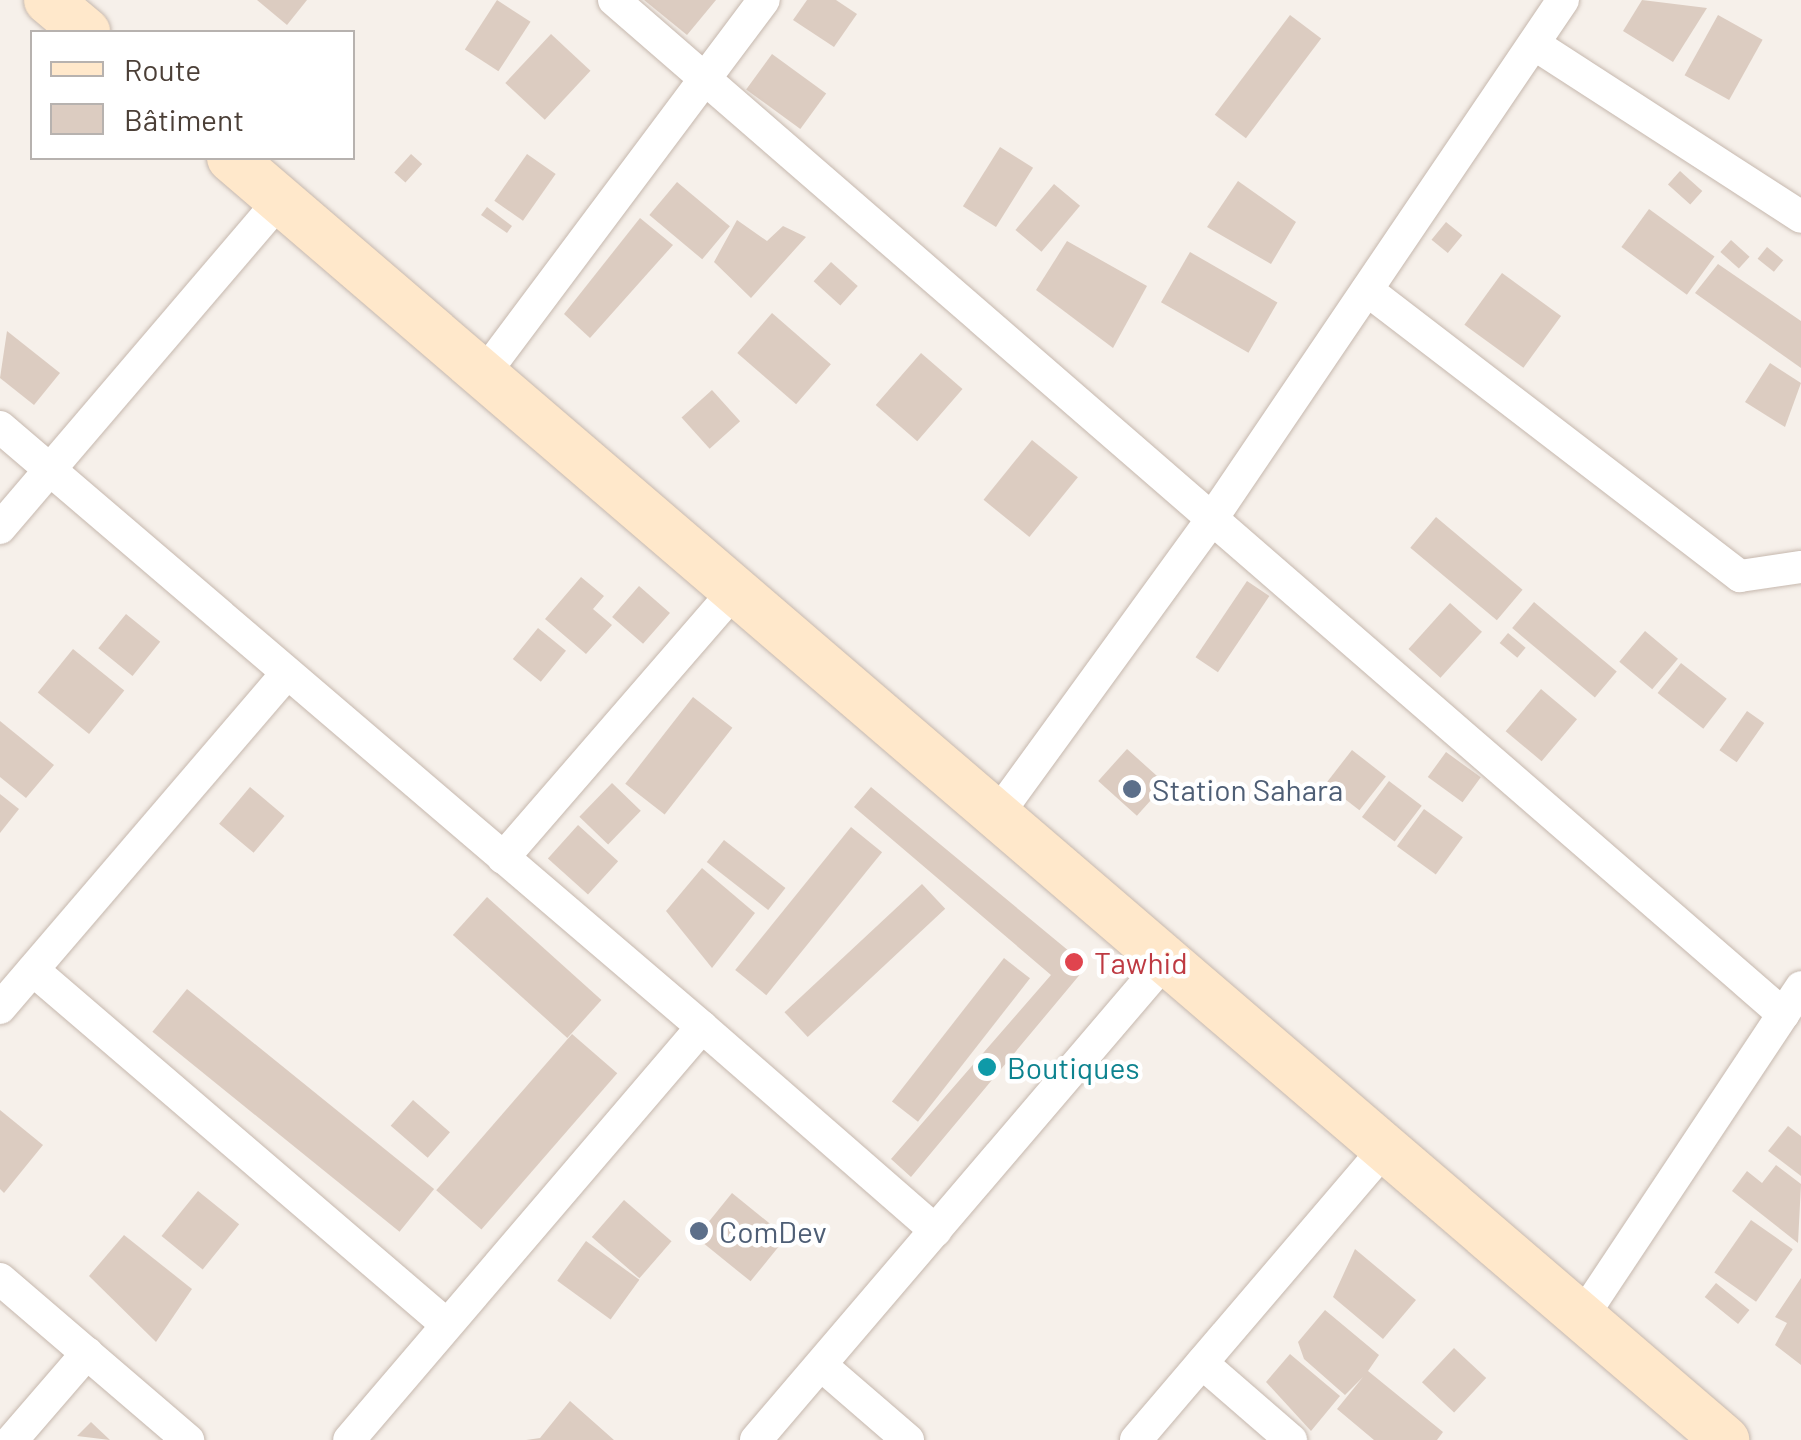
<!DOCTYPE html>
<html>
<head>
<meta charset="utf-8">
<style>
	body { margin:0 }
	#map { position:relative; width:1801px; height:1440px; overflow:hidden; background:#f6f0ea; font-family:Barlow,sans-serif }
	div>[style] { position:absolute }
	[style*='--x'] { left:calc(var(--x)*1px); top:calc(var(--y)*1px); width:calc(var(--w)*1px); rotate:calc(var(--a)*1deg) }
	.building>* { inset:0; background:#dcccc1; transform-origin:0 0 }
	.roads { filter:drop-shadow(0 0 2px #c6b8ae) drop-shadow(0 0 2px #c6b8ae) }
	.street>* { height:32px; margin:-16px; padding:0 16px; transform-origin:16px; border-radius:16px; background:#fff }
	.secondary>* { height:48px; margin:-24px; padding:0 24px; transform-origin:24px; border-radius:24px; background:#ffe8cb }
	.dots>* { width:28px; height:28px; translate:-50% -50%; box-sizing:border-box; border:5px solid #fff; border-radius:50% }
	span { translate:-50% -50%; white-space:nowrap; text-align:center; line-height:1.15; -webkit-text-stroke:9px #fff; paint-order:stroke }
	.service-label { font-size:30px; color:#4e5e75 }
	.left { translate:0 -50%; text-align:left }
	.health-label { font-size:30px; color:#be3a42 }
	.culture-label { font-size:30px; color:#0d838f }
	.legend { position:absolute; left:30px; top:30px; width:325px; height:130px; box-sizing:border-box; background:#fff; border:2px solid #b7b2af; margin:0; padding:12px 18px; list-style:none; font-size:30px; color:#4b3f37 }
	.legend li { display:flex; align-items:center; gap:20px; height:50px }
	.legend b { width:50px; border:2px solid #b7b2af }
</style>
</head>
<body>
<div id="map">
	<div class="building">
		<div style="clip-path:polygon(257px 0,307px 0,287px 25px)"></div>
		<div style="left:497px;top:0;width:40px;height:59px;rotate:33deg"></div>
		<div style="clip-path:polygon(644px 0,716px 0,687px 35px)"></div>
		<div style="clip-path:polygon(807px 0,836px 0,857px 14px,834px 47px,793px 20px)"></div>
		<div style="clip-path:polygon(1642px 0,1707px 8px,1673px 62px,1623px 31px)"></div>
		<div style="left:1290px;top:15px;width:39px;height:125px;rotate:37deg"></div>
		<div style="left:1718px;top:15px;width:51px;height:69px;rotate:29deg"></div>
		<div style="left:551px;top:34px;width:54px;height:67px;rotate:43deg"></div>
		<div style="left:772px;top:54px;width:67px;height:44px;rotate:36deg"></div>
		<div style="left:1000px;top:147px;width:39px;height:70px;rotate:32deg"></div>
		<div style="left:411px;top:154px;width:15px;height:25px;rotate:42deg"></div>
		<div style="left:527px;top:154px;width:35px;height:57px;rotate:35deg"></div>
		<div style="left:1680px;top:171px;width:30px;height:18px;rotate:42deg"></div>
		<div style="clip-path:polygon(1238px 181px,1296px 222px,1271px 264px,1207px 227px)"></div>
		<div style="left:677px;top:182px;width:69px;height:43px;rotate:40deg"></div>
		<div style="left:1054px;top:184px;width:34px;height:60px;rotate:40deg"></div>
		<div style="clip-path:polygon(487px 207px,512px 226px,507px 233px,481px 215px)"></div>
		<div style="left:1649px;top:209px;width:81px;height:47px;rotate:36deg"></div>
		<div style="clip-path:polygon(640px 218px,673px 245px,590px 338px,564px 314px)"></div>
		<div style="clip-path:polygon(737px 220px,767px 241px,783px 226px,806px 237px,751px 298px,714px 262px)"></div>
		<div style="left:1446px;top:222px;width:21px;height:23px;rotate:39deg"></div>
		<div style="left:1731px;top:240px;width:25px;height:16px;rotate:42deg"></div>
		<div style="clip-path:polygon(1067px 241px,1147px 286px,1113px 348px,1036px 290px)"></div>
		<div style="left:1767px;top:247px;width:21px;height:15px;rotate:39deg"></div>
		<div style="left:1190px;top:252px;width:101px;height:58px;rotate:30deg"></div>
		<div style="left:831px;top:262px;width:36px;height:26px;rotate:42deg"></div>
		<div style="clip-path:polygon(1718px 264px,1801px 321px,1801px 368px,1695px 293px)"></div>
		<div style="left:1502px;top:273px;width:73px;height:64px;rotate:36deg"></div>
		<div style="left:772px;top:313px;width:78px;height:53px;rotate:41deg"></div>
		<div style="clip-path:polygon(7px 331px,60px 373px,34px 405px,0 378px)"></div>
		<div style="left:921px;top:353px;width:55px;height:69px;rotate:41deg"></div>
		<div style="clip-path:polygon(1770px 363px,1801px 383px,1785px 427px,1745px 402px)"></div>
		<div style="left:712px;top:390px;width:42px;height:41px;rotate:48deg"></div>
		<div style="left:1032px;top:440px;width:59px;height:77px;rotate:39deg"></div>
		<div style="left:1436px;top:517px;width:113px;height:40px;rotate:40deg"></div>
		<div style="clip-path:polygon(581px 577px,604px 596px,593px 609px,612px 625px,586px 654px,545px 619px)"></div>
		<div style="left:1247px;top:581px;width:27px;height:92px;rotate:34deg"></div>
		<div style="left:639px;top:586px;width:41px;height:41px;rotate:41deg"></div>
		<div style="left:1534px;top:602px;width:108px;height:34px;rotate:40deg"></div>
		<div style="left:1450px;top:603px;width:43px;height:62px;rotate:42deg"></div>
		<div style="left:126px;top:614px;width:44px;height:44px;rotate:39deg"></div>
		<div style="left:538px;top:628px;width:36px;height:40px;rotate:39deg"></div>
		<div style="left:1645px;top:631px;width:43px;height:40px;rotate:40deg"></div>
		<div style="left:1508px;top:633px;width:23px;height:13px;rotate:40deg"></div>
		<div style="left:73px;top:649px;width:66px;height:56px;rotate:39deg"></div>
		<div style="left:1681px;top:663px;width:58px;height:38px;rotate:38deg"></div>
		<div style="left:1541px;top:689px;width:47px;height:55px;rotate:40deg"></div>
		<div style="left:693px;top:697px;width:50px;height:110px;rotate:38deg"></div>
		<div style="left:1747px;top:711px;width:21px;height:48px;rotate:35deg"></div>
		<div style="clip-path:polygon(0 721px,54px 765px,26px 798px,0 777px)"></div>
		<div style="left:1127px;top:749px;width:52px;height:43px;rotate:42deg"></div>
		<div style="left:1352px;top:750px;width:43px;height:43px;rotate:38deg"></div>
		<div style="left:1446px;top:752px;width:43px;height:31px;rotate:36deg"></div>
		<div style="left:1389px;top:781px;width:41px;height:45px;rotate:37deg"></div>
		<div style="left:612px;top:783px;width:40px;height:47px;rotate:44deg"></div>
		<div style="left:250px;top:787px;width:45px;height:48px;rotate:40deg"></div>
		<div style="clip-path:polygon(871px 787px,1087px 966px,911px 1177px,891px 1159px,1051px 975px,854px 807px)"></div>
		<div style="clip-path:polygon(0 794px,19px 809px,0 833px)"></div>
		<div style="left:1424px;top:809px;width:48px;height:46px;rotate:36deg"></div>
		<div style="left:578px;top:825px;width:54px;height:45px;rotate:42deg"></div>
		<div style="left:851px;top:827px;width:40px;height:184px;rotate:39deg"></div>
		<div style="left:724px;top:840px;width:78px;height:28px;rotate:38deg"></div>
		<div style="clip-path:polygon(702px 868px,755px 913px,712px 968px,666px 911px)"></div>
		<div style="left:922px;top:884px;width:34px;height:188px;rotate:47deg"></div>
		<div style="left:487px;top:897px;width:154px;height:51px;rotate:42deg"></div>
		<div style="left:1004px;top:958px;width:33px;height:182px;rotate:38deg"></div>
		<div style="left:187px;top:989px;width:318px;height:55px;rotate:39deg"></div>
		<div style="left:572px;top:1034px;width:60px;height:207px;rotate:41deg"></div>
		<div style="left:413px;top:1100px;width:49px;height:34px;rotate:41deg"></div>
		<div style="clip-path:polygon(0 1110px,43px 1145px,4px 1193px,0 1189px)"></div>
		<div style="clip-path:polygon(1788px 1126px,1801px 1136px,1801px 1176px,1768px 1151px)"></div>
		<div style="clip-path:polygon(1776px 1165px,1801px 1184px,1798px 1243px,1732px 1191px,1747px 1171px,1762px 1183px)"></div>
		<div style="left:198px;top:1191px;width:53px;height:58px;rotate:39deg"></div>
		<div style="left:732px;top:1193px;width:70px;height:57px;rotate:39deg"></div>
		<div style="left:624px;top:1200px;width:63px;height:49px;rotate:41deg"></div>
		<div style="left:1751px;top:1220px;width:51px;height:64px;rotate:35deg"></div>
		<div style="clip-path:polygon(124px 1235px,192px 1289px,156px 1342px,89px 1276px)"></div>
		<div style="left:586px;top:1241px;width:66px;height:49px;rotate:36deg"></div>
		<div style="clip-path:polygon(1355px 1249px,1416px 1300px,1383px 1339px,1333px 1297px)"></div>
		<div style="clip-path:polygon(1801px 1278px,1801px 1365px,1775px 1345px,1787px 1323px,1775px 1317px)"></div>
		<div style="left:1716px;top:1283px;width:43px;height:18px;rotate:39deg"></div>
		<div style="clip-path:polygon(1325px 1310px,1379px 1355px,1368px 1371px,1443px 1432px,1437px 1440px,1374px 1440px,1337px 1409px,1363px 1377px,1345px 1395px,1304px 1359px,1298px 1342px)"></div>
		<div style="left:1454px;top:1348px;width:44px;height:47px;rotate:43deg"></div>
		<div style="clip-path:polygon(1290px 1354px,1340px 1396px,1311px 1431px,1266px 1382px)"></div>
		<div style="clip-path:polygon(570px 1401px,614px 1440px,526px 1440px,540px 1438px)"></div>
		<div style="clip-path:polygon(91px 1422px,110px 1440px,77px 1436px)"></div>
	</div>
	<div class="roads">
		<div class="street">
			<div style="--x:614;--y:0;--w:1548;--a:40.94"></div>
			<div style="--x:1534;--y:44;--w:318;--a:32.9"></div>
			<div style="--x:1367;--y:290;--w:470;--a:37.5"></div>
			<div style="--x:1740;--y:576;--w:62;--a:-8.4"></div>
			<div style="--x:484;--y:374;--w:467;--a:-53.2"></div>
			<div style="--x:0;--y:427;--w:923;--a:40.52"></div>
			<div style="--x:702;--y:1027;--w:543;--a:130.52"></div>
			<div style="--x:0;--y:528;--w:431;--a:-49.5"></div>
			<div style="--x:997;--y:815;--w:364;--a:-54"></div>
			<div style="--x:1211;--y:520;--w:628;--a:-55.91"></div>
			<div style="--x:503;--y:858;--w:354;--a:-49.1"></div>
			<div style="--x:33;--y:970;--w:545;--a:40.61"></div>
			<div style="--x:0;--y:1008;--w:441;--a:-49.4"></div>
			<div style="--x:702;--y:1027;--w:310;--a:41.1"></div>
			<div style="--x:0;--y:1279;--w:248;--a:40.6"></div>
			<div style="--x:1582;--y:1317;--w:396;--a:-56.4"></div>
			<div style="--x:1202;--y:1363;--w:118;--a:40.9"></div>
			<div style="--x:821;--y:1365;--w:115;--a:40.8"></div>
			<div style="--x:12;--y:1440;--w:115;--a:-49.2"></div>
			<div style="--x:756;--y:1440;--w:631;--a:-49.5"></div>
			<div style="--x:1136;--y:1440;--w:384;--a:-49.5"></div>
		</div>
		<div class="secondary">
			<div style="--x:48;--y:0;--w:50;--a:40.1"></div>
			<div style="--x:231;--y:158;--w:1969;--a:40.63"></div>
		</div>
	</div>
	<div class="dots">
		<div style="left:1132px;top:789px;background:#5c6f8a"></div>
		<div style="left:1074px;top:962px;background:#e0444e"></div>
		<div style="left:987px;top:1067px;background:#0f9aa8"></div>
		<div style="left:699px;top:1231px;background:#5c6f8a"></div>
	</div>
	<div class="service-label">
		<span class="left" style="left:1152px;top:789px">Station Sahara</span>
		<span class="left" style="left:719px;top:1231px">ComDev</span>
	</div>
	<div class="health-label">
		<span class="left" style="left:1094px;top:962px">Tawhid</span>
	</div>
	<div class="culture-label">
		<span class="left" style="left:1007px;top:1067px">Boutiques</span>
	</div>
	<ul class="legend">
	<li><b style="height:12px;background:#ffe8cb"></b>Route</li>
	<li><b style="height:28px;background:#dcccc1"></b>Bâtiment</li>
	</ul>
</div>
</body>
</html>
